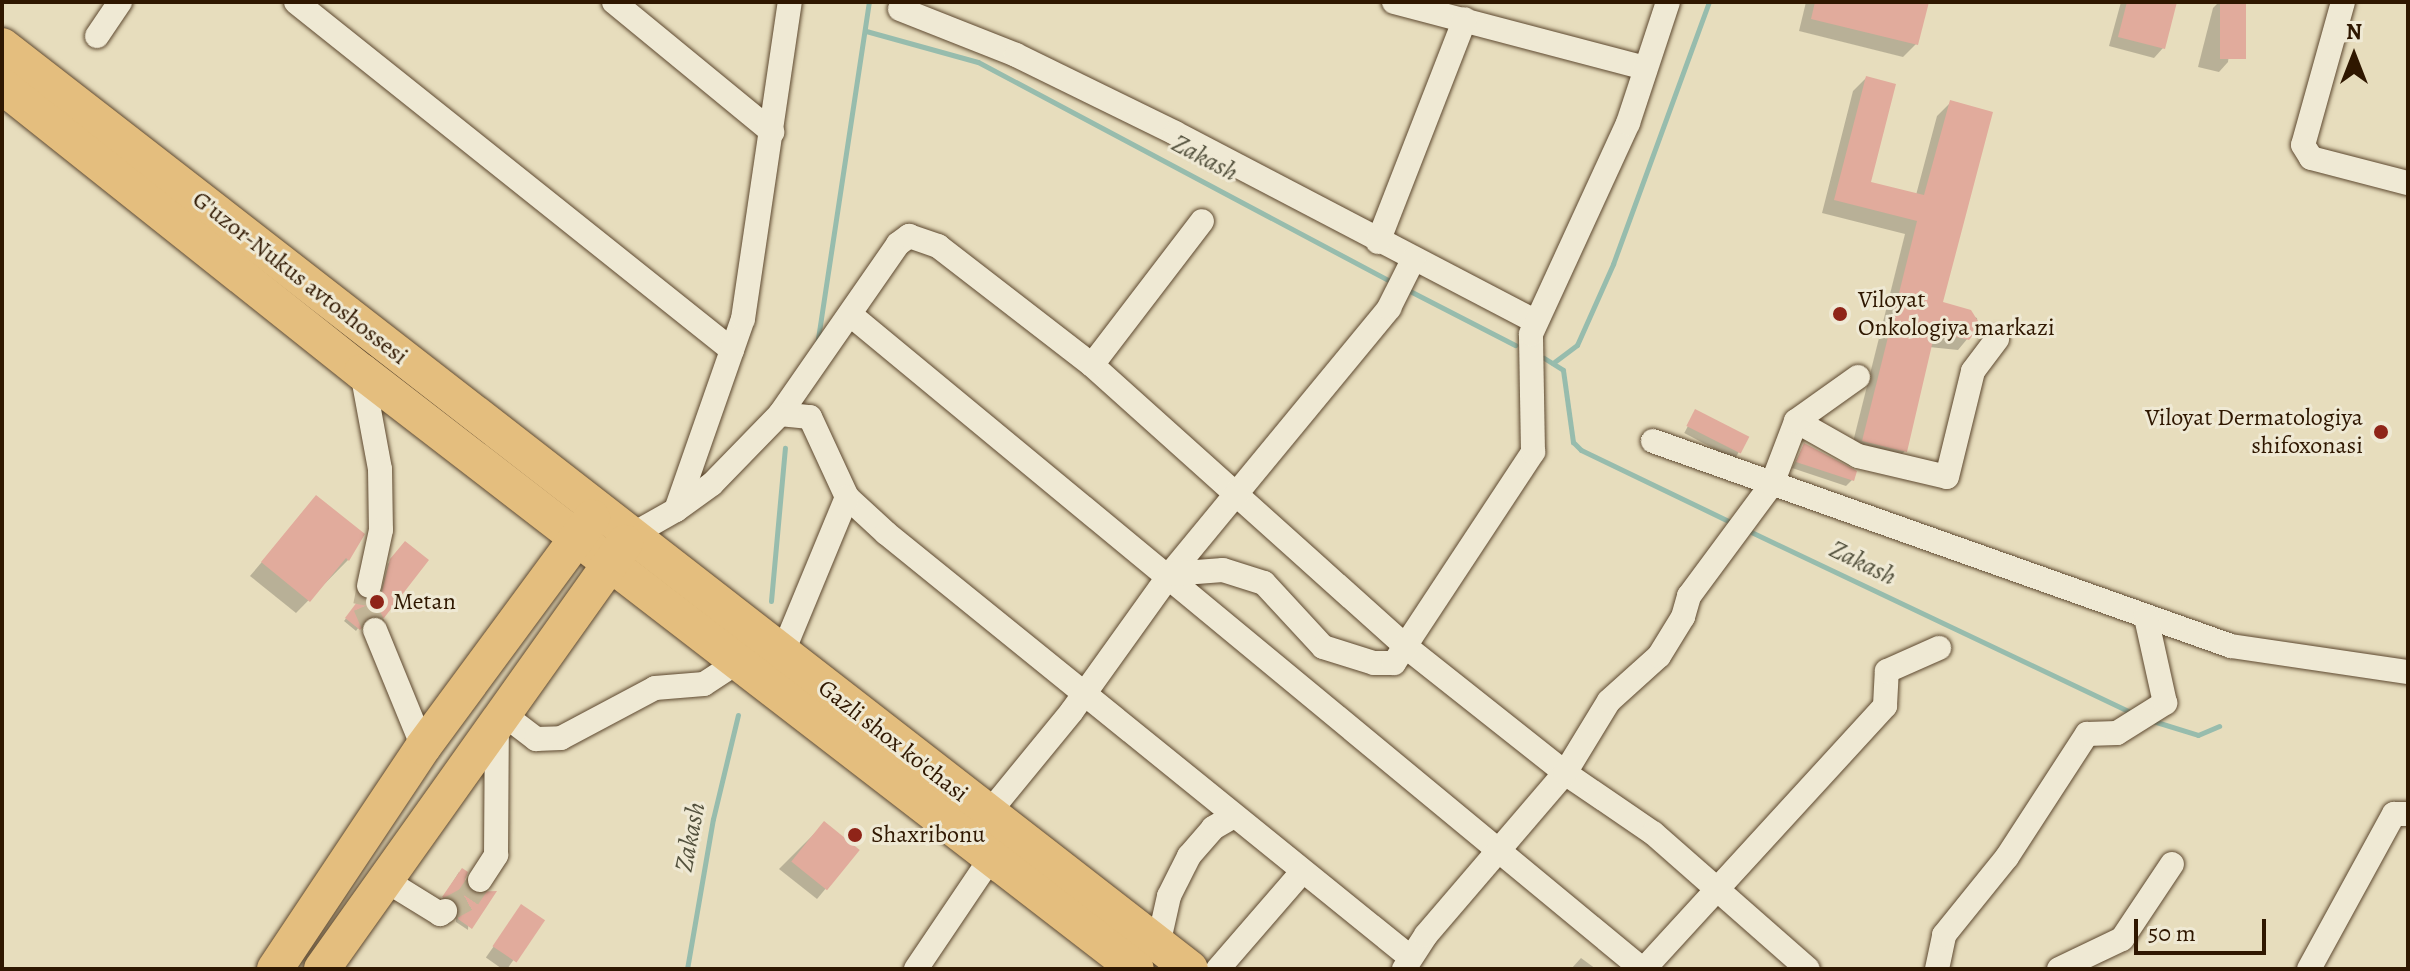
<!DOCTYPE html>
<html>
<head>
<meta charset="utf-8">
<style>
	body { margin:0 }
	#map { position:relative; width:2410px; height:971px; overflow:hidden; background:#e7ddbd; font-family:Alegreya,serif }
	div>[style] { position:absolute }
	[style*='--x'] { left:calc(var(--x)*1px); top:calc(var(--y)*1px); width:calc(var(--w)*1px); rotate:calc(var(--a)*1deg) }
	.shadow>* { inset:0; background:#0003; transform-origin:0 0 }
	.stream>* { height:5px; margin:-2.5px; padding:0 2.5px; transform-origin:2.5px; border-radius:2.5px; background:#97bcad }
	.building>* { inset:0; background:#e1ab9c; transform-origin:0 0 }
	.minor-tunnel>* { height:24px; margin-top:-12px; transform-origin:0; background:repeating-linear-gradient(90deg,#c2b597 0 24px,transparent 0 36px) }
	.roads { filter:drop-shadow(0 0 2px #5d482f) drop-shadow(0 0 2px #5d482f) }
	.minor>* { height:24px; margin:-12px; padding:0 12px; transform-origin:12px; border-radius:12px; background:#efe9d4 }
	.highway>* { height:36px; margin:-18px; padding:0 18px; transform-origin:18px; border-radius:18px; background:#e4be7e }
	.dots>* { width:22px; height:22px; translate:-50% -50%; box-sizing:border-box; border:4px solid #efe9d4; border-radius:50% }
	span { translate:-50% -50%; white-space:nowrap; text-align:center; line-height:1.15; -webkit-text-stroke:6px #efe9d4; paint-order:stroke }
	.street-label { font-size:24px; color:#2f1700 }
	.poi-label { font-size:24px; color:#2f1700 }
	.left { translate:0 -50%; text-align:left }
	.right { translate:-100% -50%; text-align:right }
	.water-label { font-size:26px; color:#53513d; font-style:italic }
	.frame { position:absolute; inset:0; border:4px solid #2f1700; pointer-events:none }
	.north { position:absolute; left:2314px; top:16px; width:80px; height:80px; -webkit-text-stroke:6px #efe9d4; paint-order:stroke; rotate:0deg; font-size:22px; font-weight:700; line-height:32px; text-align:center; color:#2f1700 }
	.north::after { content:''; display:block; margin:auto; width:28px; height:36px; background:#2f1700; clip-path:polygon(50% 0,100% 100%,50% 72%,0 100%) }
	.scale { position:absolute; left:2134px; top:919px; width:132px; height:36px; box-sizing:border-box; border:4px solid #2f1700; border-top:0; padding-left:10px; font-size:24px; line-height:28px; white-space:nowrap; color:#2f1700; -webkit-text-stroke:6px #efe9d4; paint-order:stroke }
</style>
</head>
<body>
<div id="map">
	<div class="shadow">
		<div style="clip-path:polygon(1806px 2px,1927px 2px,1916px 44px,1903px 57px,1799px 31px)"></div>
		<div style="clip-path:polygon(2121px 2px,2175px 2px,2163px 48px,2154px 58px,2109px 46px)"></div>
		<div style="clip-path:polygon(2219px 2px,2235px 2px,2228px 62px,2219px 72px,2198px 67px,2213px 8px)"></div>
		<div style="clip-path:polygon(1866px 78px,1868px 183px,1916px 195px,1937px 116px,1950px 103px,1941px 303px,1977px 318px,1978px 326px,1958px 350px,1929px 347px,1905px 451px,1892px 464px,1850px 454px,1905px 234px,1822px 213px,1853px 91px)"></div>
		<div style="left:1696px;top:411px;width:57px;height:25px;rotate:28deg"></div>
		<div style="clip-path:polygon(1804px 445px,1852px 480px,1846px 486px,1792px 468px)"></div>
		<div style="clip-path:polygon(316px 498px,362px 535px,348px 560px,296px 613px,250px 576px)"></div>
		<div style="clip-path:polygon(405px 543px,382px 617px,365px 618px,356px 631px,344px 621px,358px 603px,379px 599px,388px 564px)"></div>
		<div style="clip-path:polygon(824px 824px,858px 850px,817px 899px,779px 869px)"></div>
		<div style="clip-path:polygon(459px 872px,470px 894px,468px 930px,456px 922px,456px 905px,442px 899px)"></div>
		<div style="left:522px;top:906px;width:24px;height:63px;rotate:35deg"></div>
		<div style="clip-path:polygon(1581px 958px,1596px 969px,1571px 969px)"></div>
	</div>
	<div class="stream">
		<div style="--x:866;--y:31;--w:116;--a:15.5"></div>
		<div style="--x:978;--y:62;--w:470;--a:28"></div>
		<div style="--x:1406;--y:289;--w:123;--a:27.2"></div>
		<div style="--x:817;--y:345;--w:347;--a:-81.4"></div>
		<div style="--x:1544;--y:358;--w:22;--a:32"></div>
		<div style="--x:1563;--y:370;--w:73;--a:82.1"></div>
		<div style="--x:1573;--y:442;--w:11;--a:45"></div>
		<div style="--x:1581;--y:450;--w:171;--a:25.7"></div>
		<div style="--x:1553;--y:363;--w:30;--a:-37"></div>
		<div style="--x:1577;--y:345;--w:89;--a:-66"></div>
		<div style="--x:1613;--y:264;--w:279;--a:-69.9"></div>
		<div style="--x:1747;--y:530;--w:426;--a:25.4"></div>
		<div style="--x:771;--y:601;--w:154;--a:-84.8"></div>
		<div style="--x:2153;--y:721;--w:47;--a:17.3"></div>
		<div style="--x:2198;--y:735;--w:23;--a:-23"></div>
		<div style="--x:687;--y:969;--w:152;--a:-80.2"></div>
		<div style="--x:713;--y:819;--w:107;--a:-76.5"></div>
	</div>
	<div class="building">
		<div style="clip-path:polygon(1815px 2px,1929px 2px,1918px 45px,1811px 19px)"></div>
		<div style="clip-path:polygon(2127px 2px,2177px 2px,2165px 49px,2118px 37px)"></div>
		<div style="left:2220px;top:2px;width:26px;height:57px"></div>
		<div style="clip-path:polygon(1866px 76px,1896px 84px,1871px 182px,1924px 195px,1950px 100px,1993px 112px,1943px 302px,1971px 310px,1981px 326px,1969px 340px,1935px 332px,1907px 452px,1862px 441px,1917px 221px,1834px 200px)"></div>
		<div style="left:1695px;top:409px;width:61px;height:19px;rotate:27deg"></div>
		<div style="clip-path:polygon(1804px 443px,1857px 471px,1854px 481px,1796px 462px)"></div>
		<div style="clip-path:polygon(316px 495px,365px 534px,349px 561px,346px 558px,310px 602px,261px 562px)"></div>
		<div style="clip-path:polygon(405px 541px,429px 560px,384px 618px,369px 617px,360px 630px,345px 618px,360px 598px,373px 600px,381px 595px,390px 559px)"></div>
		<div style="left:824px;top:821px;width:46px;height:52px;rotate:39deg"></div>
		<div style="clip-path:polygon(462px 868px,468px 872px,465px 880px,471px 892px,497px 891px,472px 929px,458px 919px,457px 903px,442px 897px)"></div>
		<div style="left:521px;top:904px;width:29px;height:51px;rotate:34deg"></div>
	</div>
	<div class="minor-tunnel">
		<div style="--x:369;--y:586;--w:20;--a:101"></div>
		<div style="--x:365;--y:606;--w:26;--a:67"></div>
		<div style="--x:445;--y:911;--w:26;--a:-29"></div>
		<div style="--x:468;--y:898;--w:22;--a:-56"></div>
	</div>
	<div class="roads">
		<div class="minor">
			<div style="--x:296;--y:2;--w:558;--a:38.6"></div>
			<div style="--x:614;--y:2;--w:205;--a:39.4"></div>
			<div style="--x:1394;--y:2;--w:260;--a:14.7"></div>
			<div style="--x:2343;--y:2;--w:148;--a:105.6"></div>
			<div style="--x:2303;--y:145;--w:15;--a:58"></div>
			<div style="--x:2311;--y:158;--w:100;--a:14.5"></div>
			<div style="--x:900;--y:9;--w:125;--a:21.6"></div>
			<div style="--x:1016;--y:55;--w:177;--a:26.1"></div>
			<div style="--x:1175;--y:133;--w:407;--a:27.6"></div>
			<div style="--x:97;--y:36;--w:41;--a:-55.9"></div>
			<div style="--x:1378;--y:242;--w:239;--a:-68.7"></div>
			<div style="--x:852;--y:316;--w:1025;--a:39.58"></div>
			<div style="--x:1092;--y:365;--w:421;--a:41.9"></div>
			<div style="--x:1405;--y:646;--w:204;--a:38.4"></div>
			<div style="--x:1565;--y:773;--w:107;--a:34.3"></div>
			<div style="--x:1653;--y:833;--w:206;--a:41.3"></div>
			<div style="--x:362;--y:372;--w:99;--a:79.5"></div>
			<div style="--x:380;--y:469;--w:61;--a:89.1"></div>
			<div style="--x:381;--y:530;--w:57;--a:102.1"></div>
			<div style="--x:780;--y:414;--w:207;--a:-55.2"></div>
			<div style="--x:898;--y:244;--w:14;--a:-36"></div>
			<div style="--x:909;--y:236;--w:31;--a:19"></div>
			<div style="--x:938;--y:246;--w:195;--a:37.7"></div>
			<div style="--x:1092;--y:365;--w:181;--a:-52.6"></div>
			<div style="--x:1796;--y:421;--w:71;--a:29.4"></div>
			<div style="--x:1858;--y:456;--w:91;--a:13.3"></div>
			<div style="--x:1947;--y:477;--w:109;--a:-76.2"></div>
			<div style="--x:1973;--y:371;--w:40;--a:-53"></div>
			<div style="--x:1653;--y:441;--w:613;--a:19.53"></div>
			<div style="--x:2231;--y:646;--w:179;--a:8.4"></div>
			<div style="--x:676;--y:510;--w:44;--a:-35.8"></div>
			<div style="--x:712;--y:484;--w:98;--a:-45.8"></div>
			<div style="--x:780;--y:414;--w:30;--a:6"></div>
			<div style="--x:810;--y:417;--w:88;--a:65.2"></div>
			<div style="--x:847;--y:497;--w:53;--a:42.7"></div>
			<div style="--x:886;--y:533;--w:675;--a:38.99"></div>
			<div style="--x:630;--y:536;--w:53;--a:-29.5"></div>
			<div style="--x:676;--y:510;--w:202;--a:-70.7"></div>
			<div style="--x:743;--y:319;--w:320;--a:-81.6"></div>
			<div style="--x:1170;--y:574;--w:345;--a:-50.5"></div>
			<div style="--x:1389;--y:308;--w:54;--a:-63.4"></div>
			<div style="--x:375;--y:630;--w:126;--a:67.7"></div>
			<div style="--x:782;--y:654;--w:170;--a:-67.5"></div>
			<div style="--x:502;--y:713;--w:43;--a:37.4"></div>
			<div style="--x:536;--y:739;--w:25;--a:-2"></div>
			<div style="--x:561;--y:738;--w:106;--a:-28"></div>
			<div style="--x:655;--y:688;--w:49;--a:-4.7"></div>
			<div style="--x:704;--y:684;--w:42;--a:-33.3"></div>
			<div style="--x:987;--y:815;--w:134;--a:-50.7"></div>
			<div style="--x:1072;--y:711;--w:168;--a:-54.4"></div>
			<div style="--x:1170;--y:574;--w:53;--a:-4.3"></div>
			<div style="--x:1223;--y:570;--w:43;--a:17.6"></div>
			<div style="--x:1264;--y:583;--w:87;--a:47.3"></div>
			<div style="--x:1323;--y:647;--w:53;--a:17.4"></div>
			<div style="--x:1374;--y:663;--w:20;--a:0"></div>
			<div style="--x:1394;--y:663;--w:253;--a:-56.6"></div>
			<div style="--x:1533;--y:452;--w:118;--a:-91"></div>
			<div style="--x:1531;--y:334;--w:232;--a:-65.3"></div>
			<div style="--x:1628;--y:123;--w:127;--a:-71.7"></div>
			<div style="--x:385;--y:880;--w:65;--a:31.7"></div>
			<div style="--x:440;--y:914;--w:6;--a:-31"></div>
			<div style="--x:480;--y:880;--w:30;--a:-57"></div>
			<div style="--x:496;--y:855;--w:132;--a:-89.6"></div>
			<div style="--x:1158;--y:945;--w:50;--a:-77.3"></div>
			<div style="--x:1169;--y:896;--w:45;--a:-63.4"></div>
			<div style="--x:1189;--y:856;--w:37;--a:-49"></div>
			<div style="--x:1213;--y:828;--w:22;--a:-30"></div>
			<div style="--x:916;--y:969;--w:134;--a:-56"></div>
			<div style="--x:1218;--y:969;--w:128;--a:-49.1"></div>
			<div style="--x:1404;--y:969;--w:40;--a:-57.1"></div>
			<div style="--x:1426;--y:935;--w:213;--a:-49.4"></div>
			<div style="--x:1565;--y:773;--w:84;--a:-58.6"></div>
			<div style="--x:1609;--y:701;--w:67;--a:-42"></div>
			<div style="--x:1659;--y:656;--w:46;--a:-58.4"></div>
			<div style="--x:1683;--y:617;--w:22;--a:-74"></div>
			<div style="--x:1689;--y:596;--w:139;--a:-53.5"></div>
			<div style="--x:1772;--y:484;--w:67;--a:-69.1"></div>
			<div style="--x:1796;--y:421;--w:76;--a:-35.4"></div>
			<div style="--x:1644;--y:969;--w:357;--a:-47.5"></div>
			<div style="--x:1885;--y:706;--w:35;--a:-87"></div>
			<div style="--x:1887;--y:671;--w:57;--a:-23.9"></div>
			<div style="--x:1937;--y:969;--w:35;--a:-78"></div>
			<div style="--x:1944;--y:935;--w:100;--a:-51.1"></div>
			<div style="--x:2007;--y:857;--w:147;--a:-57"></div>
			<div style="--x:2087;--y:734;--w:30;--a:-2"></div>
			<div style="--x:2117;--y:733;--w:57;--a:-32"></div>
			<div style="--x:2165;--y:703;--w:88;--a:-102.5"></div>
			<div style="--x:2059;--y:969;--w:70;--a:-25.5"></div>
			<div style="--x:2122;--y:939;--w:90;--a:-56.3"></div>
			<div style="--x:2309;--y:969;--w:177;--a:-61.3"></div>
			<div style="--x:2394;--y:814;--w:14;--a:0"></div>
		</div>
		<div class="highway">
			<div style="--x:2;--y:46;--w:1504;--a:37.84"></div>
			<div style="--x:2;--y:86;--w:460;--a:38.5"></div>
			<div style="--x:362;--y:372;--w:977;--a:37.64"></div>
			<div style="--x:275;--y:969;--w:267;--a:-56.3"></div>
			<div style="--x:423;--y:747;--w:285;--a:-53.6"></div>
			<div style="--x:322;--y:969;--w:523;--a:-54.58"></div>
		</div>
	</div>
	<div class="dots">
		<div style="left:1840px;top:314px;background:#8f2418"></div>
		<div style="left:2381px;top:432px;background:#8f2418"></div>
		<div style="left:377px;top:602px;background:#8f2418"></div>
		<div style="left:855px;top:835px;background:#8f2418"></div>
	</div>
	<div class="street-label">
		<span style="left:300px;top:278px;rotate:38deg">G'uzor-Nukus avtoshossesi</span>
		<span style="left:893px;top:741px;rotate:38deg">Gazli shox ko'chasi</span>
	</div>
	<div class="poi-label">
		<span class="left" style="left:1858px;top:314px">Viloyat<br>Onkologiya markazi</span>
		<span class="right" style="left:2363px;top:432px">Viloyat Dermatologiya<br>shifoxonasi</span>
		<span class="left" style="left:393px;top:602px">Metan</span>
		<span class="left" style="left:871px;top:835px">Shaxribonu</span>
	</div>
	<div class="water-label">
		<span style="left:1205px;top:158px;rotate:28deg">Zakash</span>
		<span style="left:1863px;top:563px;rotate:26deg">Zakash</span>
		<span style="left:690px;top:837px;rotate:-79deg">Zakash</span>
	</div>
	<div class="frame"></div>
	<div class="north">N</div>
	<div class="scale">50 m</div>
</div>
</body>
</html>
